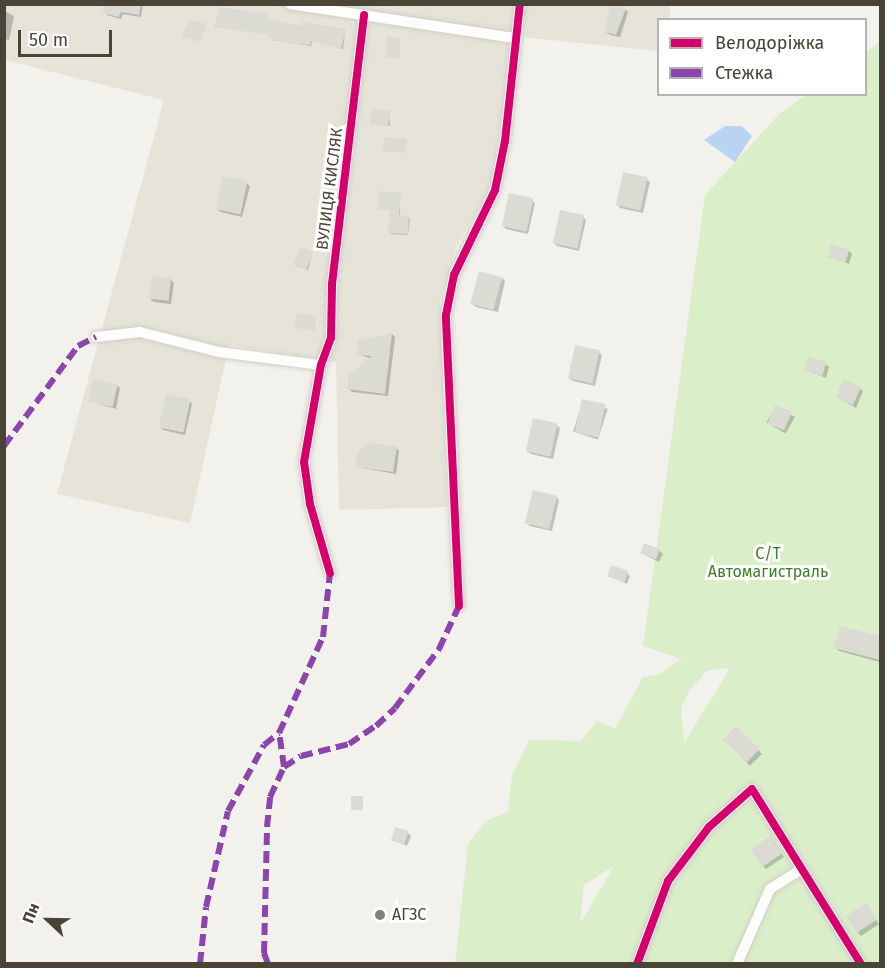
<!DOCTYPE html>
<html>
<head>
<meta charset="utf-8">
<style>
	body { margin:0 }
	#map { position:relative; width:885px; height:968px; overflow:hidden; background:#f2f1eb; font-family:"Fira Sans",sans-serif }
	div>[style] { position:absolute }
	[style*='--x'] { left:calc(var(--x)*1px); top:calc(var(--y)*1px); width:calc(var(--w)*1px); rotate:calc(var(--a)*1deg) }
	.residential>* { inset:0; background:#e6e4d8 }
	.green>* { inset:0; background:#daeec9 }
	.water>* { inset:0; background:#b9d3f2 }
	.shadow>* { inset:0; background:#0003; transform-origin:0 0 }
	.building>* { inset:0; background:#dbdad3; transform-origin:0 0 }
	.roads { filter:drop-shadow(0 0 2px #d0cec8) drop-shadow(0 0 2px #d0cec8) }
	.street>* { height:10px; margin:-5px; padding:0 5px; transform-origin:5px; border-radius:5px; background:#fdfdfc }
	.quiet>* { height:6px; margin-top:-3px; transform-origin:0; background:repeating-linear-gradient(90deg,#8e44ad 0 12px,transparent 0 18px) }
	.cycleway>* { height:8px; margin:-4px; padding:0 4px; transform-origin:4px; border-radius:4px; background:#d6006c }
	.dots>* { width:16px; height:16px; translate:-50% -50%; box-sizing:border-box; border:3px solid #fff; border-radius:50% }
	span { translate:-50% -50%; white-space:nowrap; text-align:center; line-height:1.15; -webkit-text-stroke:6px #fff; paint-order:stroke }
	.street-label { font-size:16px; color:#494436 }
	.park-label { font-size:16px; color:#3a7f25 }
	.poi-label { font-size:16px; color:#494436 }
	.left { translate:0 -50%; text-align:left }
	.frame { position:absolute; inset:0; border:6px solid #494436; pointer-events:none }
	.legend { position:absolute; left:657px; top:18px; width:210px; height:78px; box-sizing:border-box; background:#fff; border:2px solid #b6b4af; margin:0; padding:8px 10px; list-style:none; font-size:18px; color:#494436 }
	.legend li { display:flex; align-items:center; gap:12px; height:30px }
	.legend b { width:30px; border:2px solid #b6b4af }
	.north { position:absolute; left:18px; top:890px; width:60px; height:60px; -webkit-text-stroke:4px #fff; paint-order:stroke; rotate:292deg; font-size:16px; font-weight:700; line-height:24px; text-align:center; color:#494436 }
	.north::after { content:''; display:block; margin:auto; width:21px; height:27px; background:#494436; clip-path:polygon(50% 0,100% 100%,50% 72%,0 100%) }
	.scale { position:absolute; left:18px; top:30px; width:94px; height:27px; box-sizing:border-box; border:3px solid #494436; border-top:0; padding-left:8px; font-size:18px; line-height:21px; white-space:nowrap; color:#494436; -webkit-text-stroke:4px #fff; paint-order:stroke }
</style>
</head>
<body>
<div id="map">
	<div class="residential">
		<div style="clip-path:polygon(4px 5px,670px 5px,670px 19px,658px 20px,658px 51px,512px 36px,491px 187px,456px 247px,440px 302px,447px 507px,339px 510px,336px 362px,229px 345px,190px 523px,57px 494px,164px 100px,5px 60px)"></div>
	</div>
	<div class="green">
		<div style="clip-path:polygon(evenodd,880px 42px,880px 963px,455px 964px,468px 844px,486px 821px,508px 812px,512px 776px,529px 740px,581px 741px,597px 721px,615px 729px,643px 677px,660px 674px,681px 659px,643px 646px,705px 195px,779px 114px,806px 95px,866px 94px,866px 52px,880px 42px,723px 668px,729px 670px,684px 743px,681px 708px,689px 691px,707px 671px,723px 668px,880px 42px,614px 866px,580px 924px,584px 885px,614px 866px)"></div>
	</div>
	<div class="water">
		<div style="clip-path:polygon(725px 126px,742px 126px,752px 136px,735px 162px,704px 140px)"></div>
	</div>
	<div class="shadow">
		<div style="clip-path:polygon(106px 4px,143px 4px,141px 17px,123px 14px,121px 19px,107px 15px)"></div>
		<div style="clip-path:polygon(625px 9px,628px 12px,620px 37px,610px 35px,606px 32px)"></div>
		<div style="clip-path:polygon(4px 11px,14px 16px,9px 40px,4px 39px)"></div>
		<div style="clip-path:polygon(268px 16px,268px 21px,302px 28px,345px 31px,343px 49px,312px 41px,311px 46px,272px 40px,272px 35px,216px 26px)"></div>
		<div style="clip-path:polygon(389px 112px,390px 126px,372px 123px)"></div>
		<div style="clip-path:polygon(646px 179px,650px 182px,643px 213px,620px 208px,617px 205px)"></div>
		<div style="clip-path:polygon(246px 183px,250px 186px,242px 217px,221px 212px,217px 209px)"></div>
		<div style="clip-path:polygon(400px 195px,400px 217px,410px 219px,408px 235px,391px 234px,391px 210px,379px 208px)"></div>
		<div style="clip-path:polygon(532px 200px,535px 203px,528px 234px,506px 229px,503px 226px)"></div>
		<div style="clip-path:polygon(583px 217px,586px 220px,579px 251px,557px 246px,554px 243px)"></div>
		<div style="clip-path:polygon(848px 250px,852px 254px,849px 264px,829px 256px)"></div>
		<div style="clip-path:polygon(312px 253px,308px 270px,296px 266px)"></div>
		<div style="clip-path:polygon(502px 278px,505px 281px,498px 312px,476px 307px,472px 304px)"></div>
		<div style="clip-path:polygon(170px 279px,174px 283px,171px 304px,154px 302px,150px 299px)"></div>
		<div style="clip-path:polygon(392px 334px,395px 337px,388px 396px,352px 392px,349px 389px,371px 359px,358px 354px,359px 342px)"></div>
		<div style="clip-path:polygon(598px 352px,602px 355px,595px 386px,573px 381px,569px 378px)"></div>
		<div style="clip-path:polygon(825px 364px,829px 367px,826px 378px,806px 370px)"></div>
		<div style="clip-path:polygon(116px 385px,120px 388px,116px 409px,90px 401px)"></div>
		<div style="clip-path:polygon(860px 388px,863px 391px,856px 408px,837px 397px)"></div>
		<div style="clip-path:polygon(189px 400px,192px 404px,185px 435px,163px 430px,160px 426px)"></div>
		<div style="left:583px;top:401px;width:26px;height:32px;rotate:18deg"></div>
		<div style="left:776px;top:406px;width:22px;height:19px;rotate:30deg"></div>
		<div style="clip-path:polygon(556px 425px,560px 428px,553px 459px,531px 454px,527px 451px)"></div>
		<div style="clip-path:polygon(396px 448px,399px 451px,396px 474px,357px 467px)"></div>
		<div style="clip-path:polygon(556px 497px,559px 500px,552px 531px,530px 526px,527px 523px)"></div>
		<div style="clip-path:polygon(659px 550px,663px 554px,659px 562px,641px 553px)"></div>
		<div style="clip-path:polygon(627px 573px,630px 576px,627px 584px,609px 575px)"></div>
		<div style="clip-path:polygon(841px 628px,880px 638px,880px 662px,839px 651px,836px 648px)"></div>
		<div style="left:737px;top:728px;width:36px;height:17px;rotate:46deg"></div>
		<div style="clip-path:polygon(407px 832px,411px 836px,407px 846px,393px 839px)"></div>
		<div style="clip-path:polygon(774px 841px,784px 857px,766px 869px,763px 866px)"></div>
		<div style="clip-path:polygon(869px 909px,879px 924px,861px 936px,858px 933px)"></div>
	</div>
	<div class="building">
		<div style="clip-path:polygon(104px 4px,141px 4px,139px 15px,121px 12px,119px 17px,103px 13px)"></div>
		<div style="clip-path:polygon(610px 5px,626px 8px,616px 35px,605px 32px)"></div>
		<div style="clip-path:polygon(220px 7px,269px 14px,268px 19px,301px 26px,302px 22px,346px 29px,341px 49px,311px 41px,310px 45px,287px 43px,269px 39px,270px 35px,214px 27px)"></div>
		<div style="clip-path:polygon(189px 19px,207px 24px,201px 42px,182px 37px)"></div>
		<div style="left:386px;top:37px;width:14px;height:21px"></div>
		<div style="left:371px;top:109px;width:19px;height:15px;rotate:6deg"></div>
		<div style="left:384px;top:137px;width:23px;height:14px;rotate:5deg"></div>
		<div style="left:623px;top:172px;width:25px;height:34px;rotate:12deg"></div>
		<div style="left:223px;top:176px;width:25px;height:34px;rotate:12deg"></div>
		<div style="clip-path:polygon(379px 191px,401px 193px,399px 215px,409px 216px,408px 234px,388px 233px,390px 210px,378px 209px)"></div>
		<div style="left:509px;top:193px;width:25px;height:34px;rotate:12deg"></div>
		<div style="left:560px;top:210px;width:25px;height:34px;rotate:12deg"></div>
		<div style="left:831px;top:244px;width:19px;height:14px;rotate:16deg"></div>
		<div style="left:300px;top:247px;width:14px;height:19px;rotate:21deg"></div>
		<div style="left:479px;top:271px;width:24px;height:34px;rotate:15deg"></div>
		<div style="left:152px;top:276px;width:19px;height:23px;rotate:6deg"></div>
		<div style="left:297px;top:313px;width:20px;height:15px;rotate:9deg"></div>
		<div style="clip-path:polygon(392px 333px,385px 394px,347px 389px,349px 375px,372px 356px,357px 355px,358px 341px)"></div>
		<div style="left:575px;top:345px;width:25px;height:34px;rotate:12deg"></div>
		<div style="left:808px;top:357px;width:19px;height:14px;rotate:16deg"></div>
		<div style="left:93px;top:379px;width:25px;height:23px;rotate:12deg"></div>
		<div style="left:844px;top:379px;width:19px;height:20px;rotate:25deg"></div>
		<div style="left:166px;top:394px;width:25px;height:34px;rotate:12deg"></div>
		<div style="left:582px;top:399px;width:24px;height:34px;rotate:12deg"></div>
		<div style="left:775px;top:405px;width:18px;height:20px;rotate:22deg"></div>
		<div style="left:533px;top:418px;width:25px;height:34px;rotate:12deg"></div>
		<div style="clip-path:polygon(369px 443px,397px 446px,393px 472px,356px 467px,357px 453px)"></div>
		<div style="left:533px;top:490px;width:25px;height:34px;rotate:14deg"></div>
		<div style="left:644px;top:543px;width:17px;height:11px;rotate:21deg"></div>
		<div style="left:611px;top:565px;width:18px;height:12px;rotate:19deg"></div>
		<div style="clip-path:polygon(840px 626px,880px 636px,880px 660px,834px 648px)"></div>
		<div style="left:736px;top:726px;width:33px;height:19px;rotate:44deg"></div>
		<div style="left:351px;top:796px;width:12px;height:14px"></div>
		<div style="left:395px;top:827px;width:14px;height:14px;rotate:17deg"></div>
		<div style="left:770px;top:836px;width:21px;height:24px;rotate:55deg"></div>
		<div style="left:866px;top:903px;width:20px;height:24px;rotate:57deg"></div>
	</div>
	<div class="roads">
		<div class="street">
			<div style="--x:290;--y:4;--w:227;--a:8.6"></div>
			<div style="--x:96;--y:337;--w:44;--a:-6.5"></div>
			<div style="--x:140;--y:332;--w:81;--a:14.2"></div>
			<div style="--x:219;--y:352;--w:103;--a:7.3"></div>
			<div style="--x:330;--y:573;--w:72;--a:-106.2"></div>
			<div style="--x:310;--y:504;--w:42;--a:-98.1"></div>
			<div style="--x:304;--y:462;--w:98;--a:-80.1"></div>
			<div style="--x:321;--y:365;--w:29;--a:-70"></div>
			<div style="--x:331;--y:338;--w:54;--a:-88.9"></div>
			<div style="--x:332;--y:284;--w:271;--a:-83.2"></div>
			<div style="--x:459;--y:606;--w:291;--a:-92.6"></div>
			<div style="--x:446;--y:315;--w:41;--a:-78.7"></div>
			<div style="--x:454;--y:275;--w:94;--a:-64.2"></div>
			<div style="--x:495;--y:190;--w:50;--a:-78.5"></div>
			<div style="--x:505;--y:141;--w:138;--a:-83.8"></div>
			<div style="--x:637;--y:964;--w:89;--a:-69.5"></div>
			<div style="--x:668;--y:881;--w:68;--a:-52.8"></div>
			<div style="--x:709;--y:827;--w:57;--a:-41.5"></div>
			<div style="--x:752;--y:789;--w:206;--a:58.1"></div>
			<div style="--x:737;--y:964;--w:82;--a:-66.3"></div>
			<div style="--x:770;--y:889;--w:38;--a:-32"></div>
		</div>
	</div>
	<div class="quiet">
		<div style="--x:4;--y:446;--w:124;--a:-53.5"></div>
		<div style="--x:78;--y:346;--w:20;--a:-27"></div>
		<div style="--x:284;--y:767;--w:20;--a:-33"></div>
		<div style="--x:301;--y:756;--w:49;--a:-14"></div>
		<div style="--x:349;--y:744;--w:32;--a:-34"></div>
		<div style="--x:376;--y:726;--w:26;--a:-43"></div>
		<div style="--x:395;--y:708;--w:74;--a:-53.3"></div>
		<div style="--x:439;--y:649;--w:47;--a:-65.1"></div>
		<div style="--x:200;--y:964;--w:57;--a:-84"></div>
		<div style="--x:206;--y:907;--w:98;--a:-77.1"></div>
		<div style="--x:228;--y:811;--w:75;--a:-61.4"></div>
		<div style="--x:264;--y:745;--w:19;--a:-39"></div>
		<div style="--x:268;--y:964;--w:12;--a:-110"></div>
		<div style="--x:264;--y:953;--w:126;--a:-88.6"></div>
		<div style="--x:267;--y:827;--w:30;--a:-84"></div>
		<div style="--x:270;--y:797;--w:33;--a:-65"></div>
		<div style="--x:284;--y:767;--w:34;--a:-98"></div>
		<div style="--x:279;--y:733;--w:106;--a:-65.4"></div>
		<div style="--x:323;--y:637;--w:64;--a:-83.8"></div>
	</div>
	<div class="cycleway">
		<div style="--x:330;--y:573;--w:72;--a:-106.2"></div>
		<div style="--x:310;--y:504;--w:42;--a:-98.1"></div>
		<div style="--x:304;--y:462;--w:98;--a:-80.1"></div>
		<div style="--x:321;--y:365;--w:29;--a:-70"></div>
		<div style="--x:331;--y:338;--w:54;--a:-88.9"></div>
		<div style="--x:332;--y:284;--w:271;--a:-83.2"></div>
		<div style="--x:459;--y:606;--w:291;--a:-92.6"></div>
		<div style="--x:446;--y:315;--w:41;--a:-78.7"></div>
		<div style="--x:454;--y:275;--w:94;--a:-64.2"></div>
		<div style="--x:495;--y:190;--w:50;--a:-78.5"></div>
		<div style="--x:505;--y:141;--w:138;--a:-83.8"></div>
		<div style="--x:637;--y:964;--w:89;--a:-69.5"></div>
		<div style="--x:668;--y:881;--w:68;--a:-52.8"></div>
		<div style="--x:709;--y:827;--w:57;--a:-41.5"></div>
		<div style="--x:752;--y:789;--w:206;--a:58.1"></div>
	</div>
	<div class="dots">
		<div style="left:380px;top:915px;background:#848175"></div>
	</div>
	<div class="street-label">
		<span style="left:330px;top:189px;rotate:-83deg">ВУЛИЦЯ КИСЛЯК</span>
	</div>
	<div class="park-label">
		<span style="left:768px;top:563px">С/Т<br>Автомагистраль</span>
	</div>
	<div class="poi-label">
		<span class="left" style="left:392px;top:915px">АГЗС</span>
	</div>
	<div class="frame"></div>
	<ul class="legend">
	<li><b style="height:8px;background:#d6006c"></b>Велодоріжка</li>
	<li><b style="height:8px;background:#8e44ad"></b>Стежка</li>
	</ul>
	<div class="north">Пн</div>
	<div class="scale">50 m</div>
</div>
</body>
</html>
